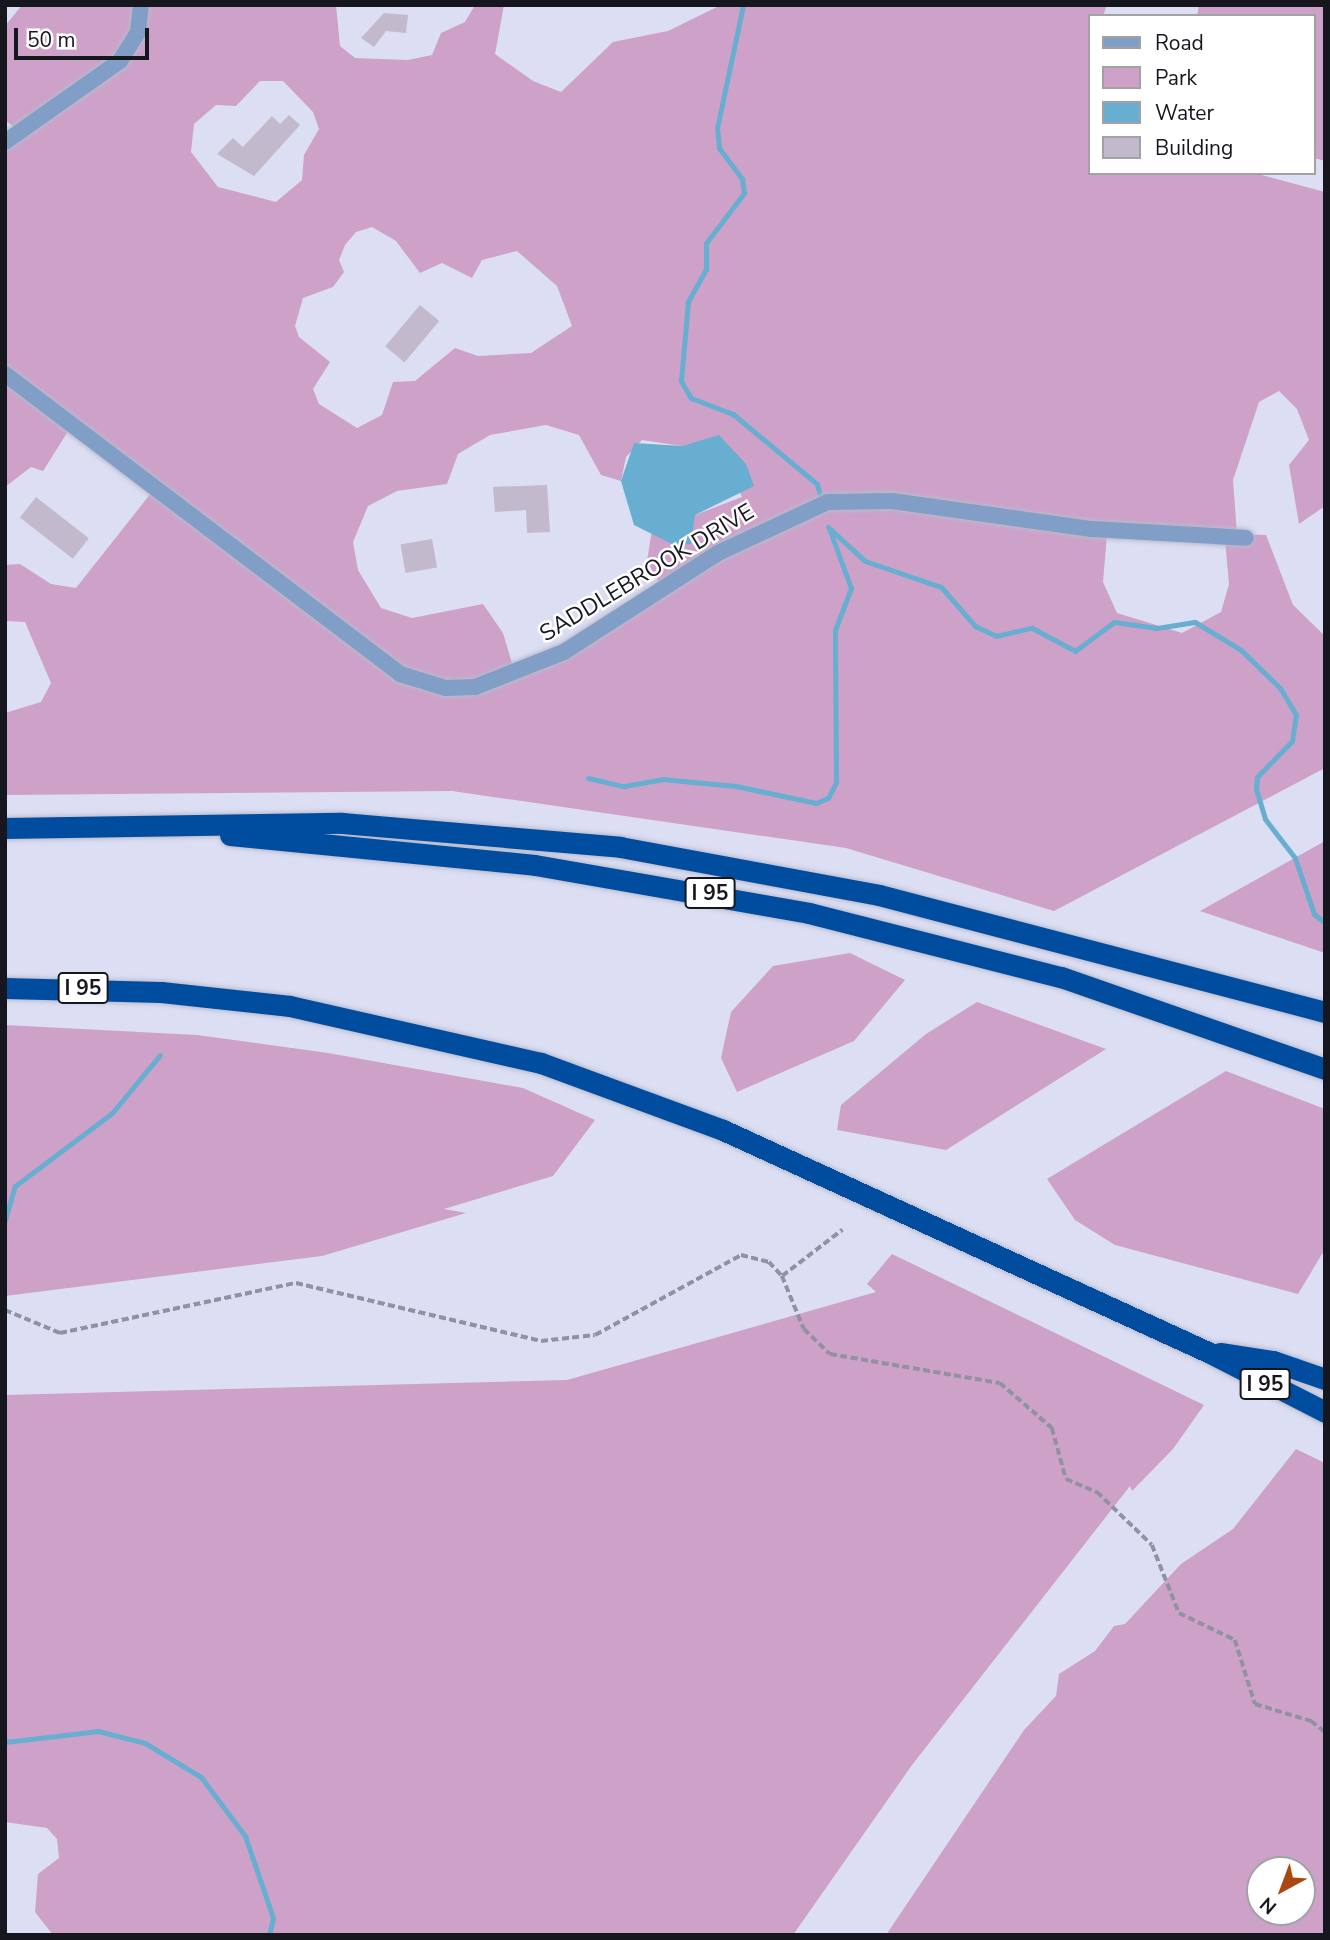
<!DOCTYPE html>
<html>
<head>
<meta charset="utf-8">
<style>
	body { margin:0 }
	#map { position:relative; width:1330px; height:1940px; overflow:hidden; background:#dcdef3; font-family:"Nunito Sans",sans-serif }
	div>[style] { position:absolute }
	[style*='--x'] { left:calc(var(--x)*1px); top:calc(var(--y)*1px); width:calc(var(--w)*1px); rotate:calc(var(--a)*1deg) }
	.green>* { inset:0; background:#cea1c9 }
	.water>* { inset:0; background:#67aed1 }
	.stream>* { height:5px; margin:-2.5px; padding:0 2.5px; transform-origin:2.5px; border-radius:2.5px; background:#67aed1 }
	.building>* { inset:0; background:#c2b9cc; transform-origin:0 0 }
	.path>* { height:3.5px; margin-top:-1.75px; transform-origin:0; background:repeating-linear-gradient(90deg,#9091a1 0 7px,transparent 0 10.5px) }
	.roads { filter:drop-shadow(0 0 2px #b8bacd) drop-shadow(0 0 2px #b8bacd) }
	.street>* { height:16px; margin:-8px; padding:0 8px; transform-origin:8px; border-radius:8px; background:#819ec6 }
	.highway>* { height:21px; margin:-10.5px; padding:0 10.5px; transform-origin:10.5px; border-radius:10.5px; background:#004d9f }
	span { translate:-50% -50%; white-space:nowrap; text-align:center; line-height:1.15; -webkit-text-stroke:5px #fff; paint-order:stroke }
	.shield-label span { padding:2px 5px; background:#fff; border:2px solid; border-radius:5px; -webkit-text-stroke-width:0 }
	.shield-label { font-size:21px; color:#16171e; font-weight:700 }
	.street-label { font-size:23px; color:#16171e }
	.frame { position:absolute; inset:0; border:7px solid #16171e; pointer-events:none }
	.legend { position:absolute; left:1088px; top:14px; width:228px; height:161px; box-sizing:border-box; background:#fff; border:2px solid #a2a2a5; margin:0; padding:9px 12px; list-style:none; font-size:21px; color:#16171e }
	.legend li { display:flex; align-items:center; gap:14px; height:35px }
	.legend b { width:35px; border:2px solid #a2a2a5 }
	.north { position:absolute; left:1246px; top:1856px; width:70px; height:70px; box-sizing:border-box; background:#fff; border:2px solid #a2a2a5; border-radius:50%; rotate:221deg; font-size:19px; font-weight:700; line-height:28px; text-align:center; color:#16171e }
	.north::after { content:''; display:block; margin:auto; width:24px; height:32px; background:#ab4711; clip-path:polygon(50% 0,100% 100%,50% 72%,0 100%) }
	.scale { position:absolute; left:14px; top:28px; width:135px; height:32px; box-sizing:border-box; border:4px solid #16171e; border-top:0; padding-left:9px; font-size:21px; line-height:24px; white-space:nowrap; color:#16171e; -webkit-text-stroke:5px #fff; paint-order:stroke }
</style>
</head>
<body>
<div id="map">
	<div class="green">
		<div style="clip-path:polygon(evenodd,22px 5px,336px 5px,340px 46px,355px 58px,408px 60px,432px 55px,441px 33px,465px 22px,475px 5px,504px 5px,495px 54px,533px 81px,561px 92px,613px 42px,668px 31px,721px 5px,1107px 5px,1103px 16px,1090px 16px,1090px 173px,1254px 173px,1325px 192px,1325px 506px,1299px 524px,1289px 465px,1309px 440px,1297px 409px,1279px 391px,1259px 402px,1233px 480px,1237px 534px,1266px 535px,1293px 605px,1323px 634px,1325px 768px,1054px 911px,846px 848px,452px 791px,5px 795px,5px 713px,41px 702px,51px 683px,25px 622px,5px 621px,5px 565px,20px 564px,51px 584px,76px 588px,155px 488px,72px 425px,43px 471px,31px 467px,5px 487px,5px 142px,16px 129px,5px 120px,5px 26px,22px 5px,260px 81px,283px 81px,313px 112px,319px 129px,304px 155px,302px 180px,276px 202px,218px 187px,191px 152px,194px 124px,216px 105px,236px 106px,260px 81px,22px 5px,372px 227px,396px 241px,420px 273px,442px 263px,472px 278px,482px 260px,517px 251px,557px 286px,572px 326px,531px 353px,478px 356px,455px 348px,415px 381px,393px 382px,382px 415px,357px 428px,319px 404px,313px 389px,330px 362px,299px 337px,295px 326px,303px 298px,333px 287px,344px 272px,339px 260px,345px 245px,356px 232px,372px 227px,22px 5px,546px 425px,579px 435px,601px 475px,621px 481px,626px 457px,642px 440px,682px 446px,717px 437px,742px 497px,695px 515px,674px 545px,652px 530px,647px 561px,662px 588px,515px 673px,503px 633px,483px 604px,412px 618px,381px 608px,358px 570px,353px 542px,368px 506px,397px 491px,447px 484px,458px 454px,490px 435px,546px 425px,22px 5px,1107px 535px,1225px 540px,1229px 584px,1221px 612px,1182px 633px,1117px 613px,1103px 582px,1107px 535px)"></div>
		<div style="clip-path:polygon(1199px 5px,1325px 5px,1325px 161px,1314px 158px,1314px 16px,1197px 16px)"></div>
		<div style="clip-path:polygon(1325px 841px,1325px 953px,1200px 911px)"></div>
		<div style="clip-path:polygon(850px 953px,905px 980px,854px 1041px,737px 1092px,721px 1058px,731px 1012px,773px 966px)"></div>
		<div style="clip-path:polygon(977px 1002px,1106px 1049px,946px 1150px,837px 1130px,841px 1105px,926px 1034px)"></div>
		<div style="clip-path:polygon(5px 1025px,197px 1035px,328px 1053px,523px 1088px,595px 1120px,553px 1176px,444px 1209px,466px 1213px,322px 1256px,5px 1296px)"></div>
		<div style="clip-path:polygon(1226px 1071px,1325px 1109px,1325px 1249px,1298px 1294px,1115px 1245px,1075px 1220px,1047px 1179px)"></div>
		<div style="clip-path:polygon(892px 1254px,1204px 1405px,1173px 1449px,1132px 1491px,1130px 1486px,912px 1765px,793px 1935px,53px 1935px,35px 1912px,38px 1874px,59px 1858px,57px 1839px,47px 1828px,5px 1822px,5px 1395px,567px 1380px,876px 1292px,867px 1284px)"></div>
		<div style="clip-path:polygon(evenodd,1296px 1449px,1325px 1463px,1325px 1935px,886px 1935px,1024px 1730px,1056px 1696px,1059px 1674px,1095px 1651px,1114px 1626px,1125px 1624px,1181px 1564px,1233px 1529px,1296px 1449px,1260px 1870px,1302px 1870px,1302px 1912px,1260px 1912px,1260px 1870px)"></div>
	</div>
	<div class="water">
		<div style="clip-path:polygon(719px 435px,746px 464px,754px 486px,695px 515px,691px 544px,674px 545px,634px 525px,621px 481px,634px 443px,682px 446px)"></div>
	</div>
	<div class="stream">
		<div style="--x:743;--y:5;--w:126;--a:101.9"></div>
		<div style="--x:717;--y:128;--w:20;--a:84"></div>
		<div style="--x:719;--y:148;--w:39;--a:53"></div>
		<div style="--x:742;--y:179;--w:14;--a:82"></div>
		<div style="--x:744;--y:193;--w:63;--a:127.2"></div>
		<div style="--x:706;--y:243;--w:26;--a:90"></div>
		<div style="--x:706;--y:269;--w:38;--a:119"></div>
		<div style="--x:688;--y:302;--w:79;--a:95.1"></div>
		<div style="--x:681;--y:381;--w:20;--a:60"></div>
		<div style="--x:691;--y:398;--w:45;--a:20.9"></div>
		<div style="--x:733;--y:414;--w:109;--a:39.8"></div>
		<div style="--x:817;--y:484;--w:11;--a:75"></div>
		<div style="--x:828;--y:527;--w:50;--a:42.6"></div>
		<div style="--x:865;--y:561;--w:80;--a:18.9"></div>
		<div style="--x:941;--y:587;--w:52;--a:48.9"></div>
		<div style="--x:975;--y:626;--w:23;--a:25"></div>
		<div style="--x:996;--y:636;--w:37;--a:-13"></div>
		<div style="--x:1032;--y:628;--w:49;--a:28.1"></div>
		<div style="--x:1075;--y:651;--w:49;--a:-36.6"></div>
		<div style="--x:1114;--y:622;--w:43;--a:7.9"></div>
		<div style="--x:1157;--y:628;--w:38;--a:-9"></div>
		<div style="--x:1195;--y:622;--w:54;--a:31.3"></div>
		<div style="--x:1241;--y:650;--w:54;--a:44.3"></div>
		<div style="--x:1280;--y:688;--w:31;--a:59"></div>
		<div style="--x:1296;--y:715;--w:26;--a:99"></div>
		<div style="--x:1292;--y:741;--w:50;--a:134.2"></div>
		<div style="--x:1257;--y:777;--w:12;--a:95"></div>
		<div style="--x:1256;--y:789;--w:31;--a:73"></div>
		<div style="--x:1265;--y:819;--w:49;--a:52.4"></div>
		<div style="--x:1295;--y:858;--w:59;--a:71.3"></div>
		<div style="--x:1314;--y:914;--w:14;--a:39"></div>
		<div style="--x:588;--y:778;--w:37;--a:13"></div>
		<div style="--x:624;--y:786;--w:39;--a:-10"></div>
		<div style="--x:662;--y:779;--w:74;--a:5.4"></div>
		<div style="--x:736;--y:786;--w:82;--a:12"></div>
		<div style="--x:816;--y:803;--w:13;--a:-23"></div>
		<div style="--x:828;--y:798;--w:18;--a:-63"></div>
		<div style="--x:836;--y:782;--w:152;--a:-90.4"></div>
		<div style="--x:835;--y:630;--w:45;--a:-69.1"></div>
		<div style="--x:851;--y:588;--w:61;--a:-110.2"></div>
		<div style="--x:5;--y:1220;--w:35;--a:-74"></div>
		<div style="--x:15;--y:1186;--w:121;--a:-37"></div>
		<div style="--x:112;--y:1113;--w:75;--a:-50.4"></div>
		<div style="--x:5;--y:1742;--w:94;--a:-6.7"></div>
		<div style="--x:98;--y:1731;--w:49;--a:14.3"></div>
		<div style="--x:145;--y:1743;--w:66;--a:31.3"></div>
		<div style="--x:201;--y:1777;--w:74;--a:53.3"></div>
		<div style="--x:245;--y:1836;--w:87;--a:71.1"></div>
		<div style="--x:273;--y:1918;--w:17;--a:103"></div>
	</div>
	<div class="building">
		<div style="clip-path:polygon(384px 13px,408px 15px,406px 33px,386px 31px,374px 47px,361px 38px)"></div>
		<div style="clip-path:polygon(289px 115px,300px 125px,254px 176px,217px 154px,233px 138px,243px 147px,272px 116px,280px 124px)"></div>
		<div style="left:420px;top:305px;width:25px;height:54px;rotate:40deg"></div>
		<div style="clip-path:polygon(547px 485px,550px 532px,527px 533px,526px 510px,495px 512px,493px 487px)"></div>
		<div style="left:36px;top:497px;width:67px;height:26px;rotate:38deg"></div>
		<div style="left:432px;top:539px;width:29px;height:32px;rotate:80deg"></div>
	</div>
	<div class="path">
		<div style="--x:782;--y:1276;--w:57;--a:67.5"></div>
		<div style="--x:804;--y:1329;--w:36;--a:44"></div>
		<div style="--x:830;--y:1354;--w:172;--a:9.7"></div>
		<div style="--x:1000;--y:1383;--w:69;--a:40.9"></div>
		<div style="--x:1052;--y:1428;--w:53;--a:74.6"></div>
		<div style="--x:1066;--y:1479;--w:34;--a:23"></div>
		<div style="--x:1097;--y:1492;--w:76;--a:43.9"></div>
		<div style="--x:1152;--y:1545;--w:73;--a:68.3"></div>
		<div style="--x:1179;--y:1613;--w:62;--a:25.7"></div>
		<div style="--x:1235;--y:1640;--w:67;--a:72.6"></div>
		<div style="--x:1255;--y:1704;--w:59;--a:16.9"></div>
		<div style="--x:1311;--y:1721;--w:18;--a:38"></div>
		<div style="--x:5;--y:1310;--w:60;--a:22.7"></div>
		<div style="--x:60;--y:1333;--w:241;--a:-12"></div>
		<div style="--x:296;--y:1283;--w:252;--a:13.3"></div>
		<div style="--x:541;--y:1341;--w:54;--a:-6.3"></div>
		<div style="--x:595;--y:1335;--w:166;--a:-28.7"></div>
		<div style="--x:741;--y:1255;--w:29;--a:14"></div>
		<div style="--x:769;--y:1262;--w:19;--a:47"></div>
		<div style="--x:782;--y:1276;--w:76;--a:-37.5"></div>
	</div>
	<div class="roads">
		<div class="street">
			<div style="--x:5;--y:142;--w:141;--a:-35.2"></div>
			<div style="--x:120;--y:61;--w:34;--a:-58"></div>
			<div style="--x:138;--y:32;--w:27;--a:-84"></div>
			<div style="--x:5;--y:374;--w:496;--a:37.2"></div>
			<div style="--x:400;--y:674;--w:47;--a:17.3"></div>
			<div style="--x:445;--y:688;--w:30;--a:-2"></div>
			<div style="--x:475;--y:687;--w:96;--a:-21.5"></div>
			<div style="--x:564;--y:652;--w:183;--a:-32.7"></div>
			<div style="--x:718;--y:553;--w:121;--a:-24.9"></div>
			<div style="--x:828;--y:502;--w:64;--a:-0.9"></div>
			<div style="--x:892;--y:501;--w:202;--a:8"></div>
			<div style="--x:1092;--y:529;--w:154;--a:3.3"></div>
		</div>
		<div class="highway">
			<div style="--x:5;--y:828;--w:337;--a:-0.9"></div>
			<div style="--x:342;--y:823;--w:279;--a:4.9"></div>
			<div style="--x:620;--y:847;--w:263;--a:10.5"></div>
			<div style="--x:879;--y:895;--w:461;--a:14.7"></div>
			<div style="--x:230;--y:835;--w:306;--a:5.6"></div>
			<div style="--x:535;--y:865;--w:278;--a:9.9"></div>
			<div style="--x:809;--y:913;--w:260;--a:14.3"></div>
			<div style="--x:1061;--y:977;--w:280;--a:19.2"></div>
			<div style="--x:5;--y:988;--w:156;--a:1.5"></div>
			<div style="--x:161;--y:992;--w:130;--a:6.2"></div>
			<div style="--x:290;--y:1006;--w:257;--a:12.8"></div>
			<div style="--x:541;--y:1063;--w:194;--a:20.2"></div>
			<div style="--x:723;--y:1130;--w:533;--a:24.6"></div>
			<div style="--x:1208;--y:1352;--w:131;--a:27.1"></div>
			<div style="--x:1220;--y:1353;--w:54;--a:8.6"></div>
			<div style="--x:1273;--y:1361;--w:55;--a:19.1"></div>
		</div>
	</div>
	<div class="shield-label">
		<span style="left:710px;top:893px">I 95</span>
		<span style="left:83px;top:988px">I 95</span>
		<span style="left:1265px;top:1384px">I 95</span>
	</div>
	<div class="street-label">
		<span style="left:647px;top:573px;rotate:-31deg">SADDLEBROOK DRIVE</span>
	</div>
	<div class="frame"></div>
	<ul class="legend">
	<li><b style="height:9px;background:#819ec6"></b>Road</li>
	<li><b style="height:19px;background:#cea1c9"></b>Park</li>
	<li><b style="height:19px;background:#67aed1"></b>Water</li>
	<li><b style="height:19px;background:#c2b9cc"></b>Building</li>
	</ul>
	<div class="north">N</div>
	<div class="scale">50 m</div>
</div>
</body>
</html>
